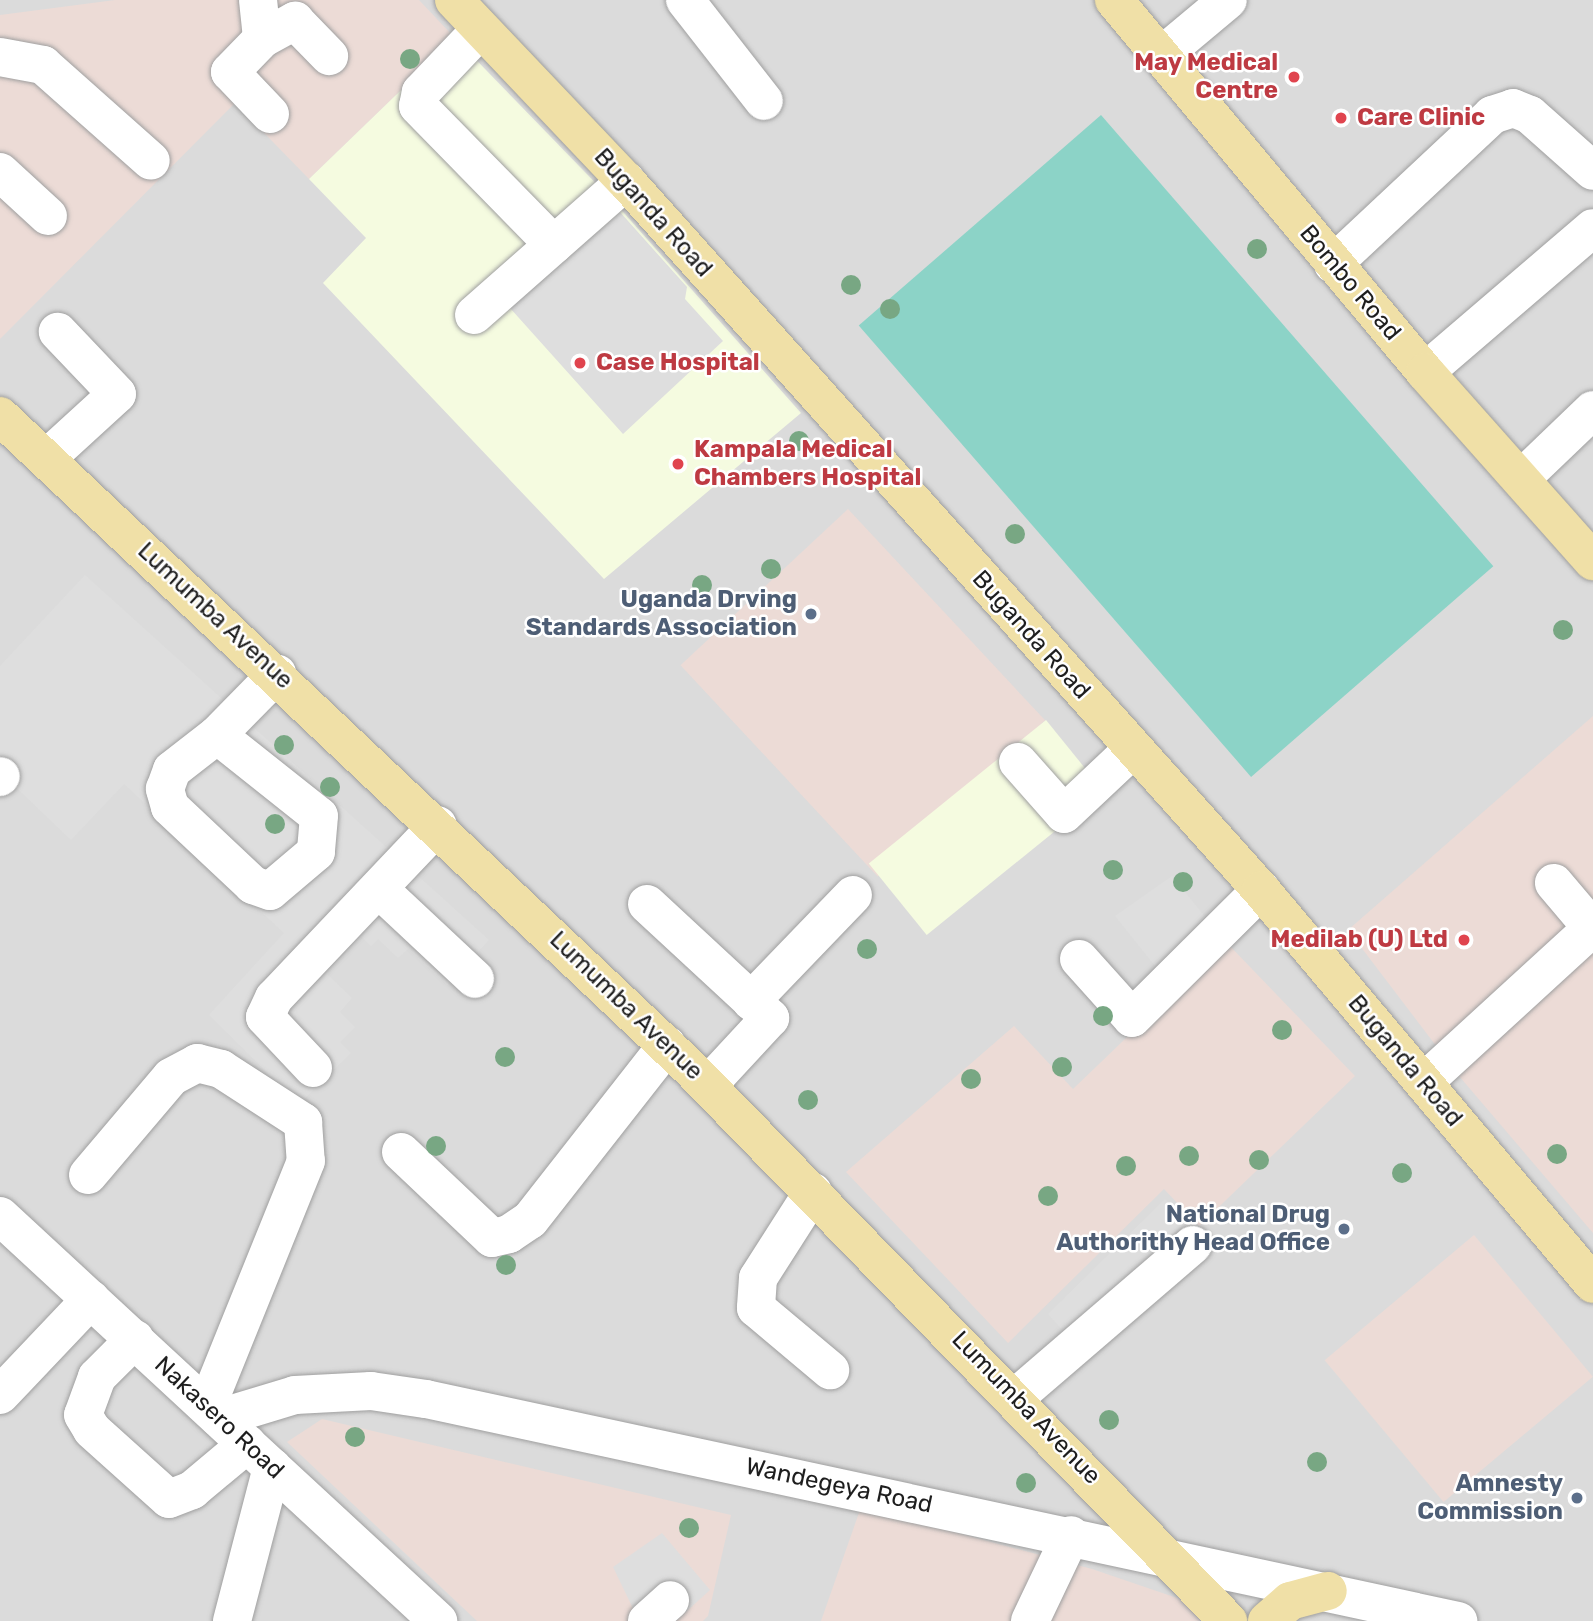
<!DOCTYPE html>
<html>
<head>
<meta charset="utf-8">
<style>
	body { margin:0 }
	#map { position:relative; width:1593px; height:1621px; overflow:hidden; background:#edece5; font-family:Rubik,sans-serif }
	div>[style] { position:absolute }
	[style*='--x'] { left:calc(var(--x)*1px); top:calc(var(--y)*1px); width:calc(var(--w)*1px); rotate:calc(var(--a)*1deg) }
	.residential>* { inset:0; background:#dbdbdb; transform-origin:0 0 }
	.commercial>* { inset:0; background:#ecdbd6; transform-origin:0 0 }
	.education>* { inset:0; background:#f5fbe0; transform-origin:0 0 }
	.pitch>* { inset:0; background:#8cd3c7; transform-origin:0 0 }
	.parking>* { inset:0; background:#dedede }
	.roads { filter:drop-shadow(0 0 2px #9f9f9f) drop-shadow(0 0 2px #9f9f9f) }
	.minor>* { height:38px; margin:-19px; padding:0 19px; transform-origin:19px; border-radius:19px; background:#fff }
	.major>* { height:38px; margin:-19px; padding:0 19px; transform-origin:19px; border-radius:19px; background:#f0e0a7 }
	.trees>* { width:20px; height:20px; margin:-10px; border-radius:50%; background:#78a783 }
	.dots>* { width:19px; height:19px; translate:-50% -50%; box-sizing:border-box; border:4px solid #fff; border-radius:50% }
	span { translate:-50% -50%; white-space:nowrap; text-align:center; line-height:1.15; -webkit-text-stroke:5px #fff; paint-order:stroke }
	.health-label { font-size:24px; color:#be3a42; font-weight:700 }
	.right { translate:-100% -50%; text-align:right }
	.left { translate:0 -50%; text-align:left }
	.street-label { font-size:24px; color:#1e1e1e }
	.service-label { font-size:24px; color:#4e5e75; font-weight:700 }
</style>
</head>
<body>
<div id="map">
	<div class="residential">
		<div style="left:0;top:0;width:1593px;height:1621px"></div>
	</div>
	<div class="commercial">
		<div style="clip-path:polygon(115px 0,419px 0,455px 38px,309px 179px,235px 103px,0 339px,0 15px)"></div>
		<div style="left:848px;top:509px;width:289px;height:229px;rotate:47deg"></div>
		<div style="clip-path:polygon(1593px 716px,1593px 1233px,1459px 1076px,1348px 930px)"></div>
		<div style="clip-path:polygon(1226px 942px,1355px 1076px,1199px 1226px,1164px 1189px,1008px 1343px,846px 1172px,1014px 1026px,1073px 1089px)"></div>
		<div style="left:1474px;top:1235px;width:185px;height:195px;rotate:50deg"></div>
		<div style="clip-path:polygon(322px 1419px,731px 1515px,708px 1616px,703px 1621px,477px 1621px,287px 1442px)"></div>
		<div style="clip-path:polygon(861px 1507px,1092px 1569px,1183px 1600px,1201px 1621px,821px 1621px)"></div>
	</div>
	<div class="education">
		<div style="clip-path:polygon(455px 38px,617px 205px,801px 413px,604px 579px,323px 283px,366px 238px,309px 179px)"></div>
		<div style="left:1046px;top:720px;width:92px;height:228px;rotate:51deg"></div>
	</div>
	<div class="pitch">
		<div style="left:1101px;top:115px;width:598px;height:321px;rotate:49deg"></div>
	</div>
	<div class="parking">
		<div style="clip-path:polygon(620px 212px,687px 287px,685px 299px,723px 341px,623px 434px,510px 308px)"></div>
		<div style="clip-path:polygon(85px 575px,489px 940px,447px 985px,408px 949px,398px 958px,378px 939px,371px 946px,362px 937px,327px 974px,352px 998px,340px 1012px,355px 1027px,340px 1042px,351px 1053px,299px 1104px,209px 1015px,284px 933px,124px 784px,71px 840px,0 772px,0 666px)"></div>
		<div style="clip-path:polygon(1172px 876px,1219px 934px,1175px 991px,1115px 916px)"></div>
		<div style="clip-path:polygon(1165px 1199px,1186px 1222px,1066px 1334px,1048px 1314px)"></div>
		<div style="clip-path:polygon(662px 1533px,710px 1590px,676px 1621px,639px 1621px,613px 1567px)"></div>
	</div>
	<div class="roads">
		<div class="minor">
			<div style="--x:258;--y:0;--w:39;--a:84"></div>
			<div style="--x:262;--y:39;--w:38;--a:-29"></div>
			<div style="--x:295;--y:21;--w:49;--a:45.8"></div>
			<div style="--x:685;--y:0;--w:128;--a:52"></div>
			<div style="--x:480;--y:30;--w:86;--a:133.6"></div>
			<div style="--x:421;--y:92;--w:14;--a:102"></div>
			<div style="--x:418;--y:106;--w:194;--a:45.6"></div>
			<div style="--x:262;--y:39;--w:46;--a:134.1"></div>
			<div style="--x:230;--y:72;--w:58;--a:46.4"></div>
			<div style="--x:1161;--y:56;--w:87;--a:-39.9"></div>
			<div style="--x:0;--y:57;--w:44;--a:10.5"></div>
			<div style="--x:43;--y:65;--w:144;--a:41.6"></div>
			<div style="--x:0;--y:172;--w:65;--a:42.5"></div>
			<div style="--x:1333;--y:264;--w:218;--a:-43.1"></div>
			<div style="--x:1492;--y:115;--w:22;--a:-18"></div>
			<div style="--x:1513;--y:108;--w:18;--a:22"></div>
			<div style="--x:1530;--y:115;--w:84;--a:41.6"></div>
			<div style="--x:474;--y:315;--w:203;--a:-41.4"></div>
			<div style="--x:1425;--y:372;--w:221;--a:-40.6"></div>
			<div style="--x:46;--y:459;--w:96;--a:-42.5"></div>
			<div style="--x:117;--y:394;--w:86;--a:-133.6"></div>
			<div style="--x:1522;--y:478;--w:98;--a:-43.8"></div>
			<div style="--x:217;--y:735;--w:130;--a:38.5"></div>
			<div style="--x:319;--y:816;--w:36;--a:95"></div>
			<div style="--x:316;--y:852;--w:60;--a:139.7"></div>
			<div style="--x:270;--y:891;--w:18;--a:-161"></div>
			<div style="--x:253;--y:885;--w:114;--a:-136.8"></div>
			<div style="--x:170;--y:807;--w:19;--a:-106"></div>
			<div style="--x:165;--y:789;--w:20;--a:-70"></div>
			<div style="--x:172;--y:770;--w:57;--a:-37.9"></div>
			<div style="--x:217;--y:735;--w:86;--a:-45.5"></div>
			<div style="--x:1018;--y:762;--w:69;--a:48.5"></div>
			<div style="--x:1064;--y:814;--w:95;--a:-43.3"></div>
			<div style="--x:0;--y:777;--w:1;--a:-45"></div>
			<div style="--x:380;--y:890;--w:130;--a:43.1"></div>
			<div style="--x:647;--y:904;--w:168;--a:42.8"></div>
			<div style="--x:770;--y:1018;--w:91;--a:132.8"></div>
			<div style="--x:1079;--y:959;--w:79;--a:48.1"></div>
			<div style="--x:1132;--y:1018;--w:182;--a:-44.8"></div>
			<div style="--x:751;--y:1001;--w:147;--a:-46.1"></div>
			<div style="--x:313;--y:1068;--w:70;--a:-133.3"></div>
			<div style="--x:265;--y:1017;--w:21;--a:-65"></div>
			<div style="--x:274;--y:998;--w:238;--a:-46.5"></div>
			<div style="--x:1424;--y:1082;--w:228;--a:-42.5"></div>
			<div style="--x:1592;--y:928;--w:59;--a:-130.2"></div>
			<div style="--x:401;--y:1152;--w:125;--a:43.4"></div>
			<div style="--x:492;--y:1238;--w:17;--a:-13"></div>
			<div style="--x:509;--y:1234;--w:25;--a:-34"></div>
			<div style="--x:530;--y:1220;--w:222;--a:-51.9"></div>
			<div style="--x:88;--y:1175;--w:128;--a:-49.7"></div>
			<div style="--x:171;--y:1077;--w:30;--a:-28"></div>
			<div style="--x:197;--y:1063;--w:25;--a:14"></div>
			<div style="--x:221;--y:1069;--w:98;--a:32.9"></div>
			<div style="--x:303;--y:1122;--w:39;--a:86"></div>
			<div style="--x:306;--y:1161;--w:264;--a:112"></div>
			<div style="--x:813;--y:1192;--w:102;--a:122.6"></div>
			<div style="--x:758;--y:1278;--w:30;--a:94"></div>
			<div style="--x:756;--y:1308;--w:97;--a:40"></div>
			<div style="--x:0;--y:1216;--w:597;--a:42.76"></div>
			<div style="--x:135;--y:1339;--w:54;--a:135"></div>
			<div style="--x:97;--y:1377;--w:40;--a:110.2"></div>
			<div style="--x:83;--y:1415;--w:17;--a:59"></div>
			<div style="--x:92;--y:1430;--w:103;--a:41.9"></div>
			<div style="--x:169;--y:1499;--w:25;--a:-21"></div>
			<div style="--x:192;--y:1490;--w:72;--a:-39.9"></div>
			<div style="--x:0;--y:1395;--w:132;--a:-46.5"></div>
			<div style="--x:1016;--y:1397;--w:233;--a:-40.7"></div>
			<div style="--x:219;--y:1418;--w:79;--a:-16.8"></div>
			<div style="--x:295;--y:1395;--w:76;--a:-3"></div>
			<div style="--x:371;--y:1391;--w:56;--a:8.3"></div>
			<div style="--x:426;--y:1399;--w:1056;--a:12.14"></div>
			<div style="--x:232;--y:1621;--w:159;--a:-75.4"></div>
			<div style="--x:647;--y:1621;--w:31;--a:-42"></div>
			<div style="--x:1030;--y:1621;--w:95;--a:-64.5"></div>
		</div>
		<div class="major">
			<div style="--x:454;--y:0;--w:250;--a:46.5"></div>
			<div style="--x:626;--y:181;--w:952;--a:48.15"></div>
			<div style="--x:1261;--y:890;--w:515;--a:49.88"></div>
			<div style="--x:1114;--y:0;--w:485;--a:50.1"></div>
			<div style="--x:1425;--y:372;--w:253;--a:48.4"></div>
			<div style="--x:0;--y:416;--w:949;--a:43.38"></div>
			<div style="--x:690;--y:1068;--w:772;--a:45.79"></div>
			<div style="--x:1267;--y:1621;--w:30;--a:-41"></div>
			<div style="--x:1290;--y:1601;--w:39;--a:-15"></div>
		</div>
	</div>
	<div class="trees">
		<div style="left:410px;top:59px"></div>
		<div style="left:1257px;top:249px"></div>
		<div style="left:851px;top:285px"></div>
		<div style="left:890px;top:309px"></div>
		<div style="left:799px;top:441px"></div>
		<div style="left:1015px;top:534px"></div>
		<div style="left:771px;top:569px"></div>
		<div style="left:702px;top:585px"></div>
		<div style="left:1563px;top:630px"></div>
		<div style="left:284px;top:745px"></div>
		<div style="left:330px;top:787px"></div>
		<div style="left:275px;top:824px"></div>
		<div style="left:1113px;top:870px"></div>
		<div style="left:1183px;top:882px"></div>
		<div style="left:867px;top:949px"></div>
		<div style="left:1103px;top:1016px"></div>
		<div style="left:1282px;top:1030px"></div>
		<div style="left:505px;top:1057px"></div>
		<div style="left:1062px;top:1067px"></div>
		<div style="left:971px;top:1079px"></div>
		<div style="left:808px;top:1100px"></div>
		<div style="left:436px;top:1146px"></div>
		<div style="left:1557px;top:1154px"></div>
		<div style="left:1189px;top:1156px"></div>
		<div style="left:1259px;top:1160px"></div>
		<div style="left:1126px;top:1166px"></div>
		<div style="left:1402px;top:1173px"></div>
		<div style="left:1048px;top:1196px"></div>
		<div style="left:506px;top:1265px"></div>
		<div style="left:1109px;top:1420px"></div>
		<div style="left:355px;top:1437px"></div>
		<div style="left:1317px;top:1462px"></div>
		<div style="left:1026px;top:1483px"></div>
		<div style="left:689px;top:1528px"></div>
	</div>
	<div class="dots">
		<div style="left:1294px;top:77px;background:#e0444e"></div>
		<div style="left:1341px;top:118px;background:#e0444e"></div>
		<div style="left:580px;top:363px;background:#e0444e"></div>
		<div style="left:678px;top:464px;background:#e0444e"></div>
		<div style="left:811px;top:614px;background:#5c6f8a"></div>
		<div style="left:1464px;top:940px;background:#e0444e"></div>
		<div style="left:1344px;top:1229px;background:#5c6f8a"></div>
		<div style="left:1577px;top:1498px;background:#5c6f8a"></div>
	</div>
	<div class="health-label">
		<span class="right" style="left:1278px;top:77px">May Medical<br>Centre</span>
		<span class="left" style="left:1357px;top:118px">Care Clinic</span>
		<span class="left" style="left:596px;top:363px">Case Hospital</span>
		<span class="left" style="left:694px;top:464px">Kampala Medical<br>Chambers Hospital</span>
		<span class="right" style="left:1448px;top:940px">Medilab (U) Ltd</span>
	</div>
	<div class="street-label">
		<span style="left:653px;top:213px;rotate:48deg">Buganda Road</span>
		<span style="left:1350px;top:283px;rotate:50deg">Bombo Road</span>
		<span style="left:215px;top:616px;rotate:43deg">Lumumba Avenue</span>
		<span style="left:1031px;top:635px;rotate:48deg">Buganda Road</span>
		<span style="left:626px;top:1006px;rotate:44deg">Lumumba Avenue</span>
		<span style="left:1405px;top:1061px;rotate:50deg">Buganda Road</span>
		<span style="left:1026px;top:1408px;rotate:46deg">Lumumba Avenue</span>
		<span style="left:219px;top:1418px;rotate:43deg">Nakasero Road</span>
		<span style="left:839px;top:1486px;rotate:12deg">Wandegeya Road</span>
	</div>
	<div class="service-label">
		<span class="right" style="left:797px;top:614px">Uganda Drving<br>Standards Association</span>
		<span class="right" style="left:1330px;top:1229px">National Drug<br>Authorithy Head Office</span>
		<span class="right" style="left:1563px;top:1498px">Amnesty<br>Commission</span>
	</div>
</div>
</body>
</html>
